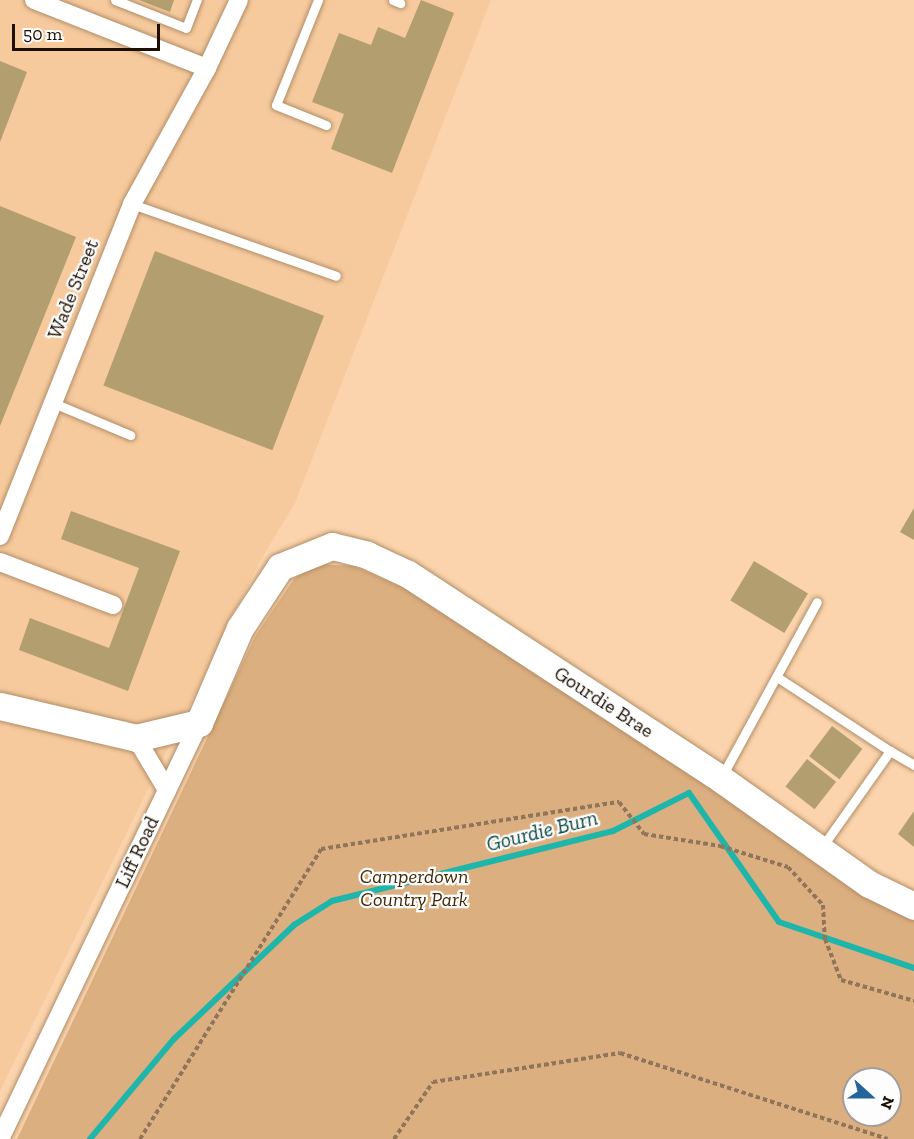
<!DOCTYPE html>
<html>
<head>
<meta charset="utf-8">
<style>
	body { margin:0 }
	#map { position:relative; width:914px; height:1139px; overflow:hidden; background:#fbd4ad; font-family:"Zilla Slab",serif }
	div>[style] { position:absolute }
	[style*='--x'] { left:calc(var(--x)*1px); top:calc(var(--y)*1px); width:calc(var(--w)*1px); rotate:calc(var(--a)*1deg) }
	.built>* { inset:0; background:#f6ca9d }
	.green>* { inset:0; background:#dcaf80 }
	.stream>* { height:6px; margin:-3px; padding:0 3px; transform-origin:3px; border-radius:3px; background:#1eb5aa }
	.building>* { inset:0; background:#b29e6f; transform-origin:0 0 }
	.path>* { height:4px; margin-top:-2px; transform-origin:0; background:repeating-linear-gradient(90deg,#90755b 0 4.5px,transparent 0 7.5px) }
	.roads { filter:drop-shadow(0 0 2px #b18d67) drop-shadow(0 0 2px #b18d67) }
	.lane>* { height:9px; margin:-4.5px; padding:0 4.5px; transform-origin:4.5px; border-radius:4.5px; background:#fff }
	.street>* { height:18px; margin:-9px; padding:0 9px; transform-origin:9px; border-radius:9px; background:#fff }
	.secondary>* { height:27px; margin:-13.5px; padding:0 13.5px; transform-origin:13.5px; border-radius:13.5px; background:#fff }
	span { translate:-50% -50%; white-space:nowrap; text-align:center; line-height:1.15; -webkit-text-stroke:4.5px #fdfdfd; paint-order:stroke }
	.street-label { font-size:20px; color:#1d0f03 }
	.park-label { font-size:20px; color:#432909; font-style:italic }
	.water-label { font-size:21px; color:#084642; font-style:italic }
	.north { position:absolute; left:842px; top:1067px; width:60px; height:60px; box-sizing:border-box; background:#fdfdfd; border:2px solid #a39e99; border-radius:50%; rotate:111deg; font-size:16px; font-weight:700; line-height:24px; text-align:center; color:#1d0f03 }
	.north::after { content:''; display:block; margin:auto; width:21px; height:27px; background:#24659b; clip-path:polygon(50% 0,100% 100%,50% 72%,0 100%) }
	.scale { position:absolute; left:12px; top:24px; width:148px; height:27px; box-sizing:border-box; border:3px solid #1d0f03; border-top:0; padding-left:8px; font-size:18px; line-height:21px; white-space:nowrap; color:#1d0f03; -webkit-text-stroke:4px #fdfdfd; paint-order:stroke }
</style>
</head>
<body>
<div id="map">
	<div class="built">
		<div style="clip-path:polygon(0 0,491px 0,295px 503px,260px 561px,0 1091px)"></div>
	</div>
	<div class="green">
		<div style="clip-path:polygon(evenodd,315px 564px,354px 566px,410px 591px,914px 906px,914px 1139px,17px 1139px,256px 635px,294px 579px,315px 564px,854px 1079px,890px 1079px,890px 1115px,854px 1115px,854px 1079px)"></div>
	</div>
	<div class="stream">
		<div style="--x:90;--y:1139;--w:131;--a:-50"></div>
		<div style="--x:174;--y:1039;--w:166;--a:-43.5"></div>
		<div style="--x:294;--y:925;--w:45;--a:-32.3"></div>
		<div style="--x:332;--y:901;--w:290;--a:-14"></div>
		<div style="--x:613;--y:831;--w:85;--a:-26.6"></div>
		<div style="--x:689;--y:793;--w:157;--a:55.1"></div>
		<div style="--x:779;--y:922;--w:143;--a:18.8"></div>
	</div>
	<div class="building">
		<div style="clip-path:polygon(139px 0,174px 0,170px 12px)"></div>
		<div style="clip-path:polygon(421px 0,454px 13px,392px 173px,331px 149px,344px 114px,312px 102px,339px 33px,371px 45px,378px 27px,405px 38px)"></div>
		<div style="clip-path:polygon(0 61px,27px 72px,0 142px)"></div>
		<div style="clip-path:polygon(0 206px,76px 237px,0 426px)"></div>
		<div style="left:155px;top:251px;width:181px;height:144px;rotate:21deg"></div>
		<div style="clip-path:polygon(914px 508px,914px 540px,900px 532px)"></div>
		<div style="clip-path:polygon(71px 511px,180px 551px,128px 691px,19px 650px,30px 618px,109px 648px,139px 568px,61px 539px)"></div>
		<div style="left:754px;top:561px;width:63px;height:46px;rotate:31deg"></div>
		<div style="left:832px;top:726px;width:38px;height:38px;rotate:37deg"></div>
		<div style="left:807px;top:759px;width:37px;height:35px;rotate:38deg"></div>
		<div style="clip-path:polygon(914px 811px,914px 847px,898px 834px)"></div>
	</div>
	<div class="path">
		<div style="--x:140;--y:1139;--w:342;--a:-58"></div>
		<div style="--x:321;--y:849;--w:302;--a:-9"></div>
		<div style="--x:619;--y:802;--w:41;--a:52"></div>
		<div style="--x:644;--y:834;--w:77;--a:9"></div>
		<div style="--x:720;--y:846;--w:71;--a:17.2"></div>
		<div style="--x:788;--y:867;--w:52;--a:47.4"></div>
		<div style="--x:823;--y:905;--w:34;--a:87"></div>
		<div style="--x:825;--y:939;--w:44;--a:68.7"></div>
		<div style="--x:841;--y:980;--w:76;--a:16"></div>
		<div style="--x:394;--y:1139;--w:69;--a:-55.6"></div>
		<div style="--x:433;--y:1082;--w:189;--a:-8.8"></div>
		<div style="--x:620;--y:1053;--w:281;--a:17.8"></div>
	</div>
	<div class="roads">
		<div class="lane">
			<div style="--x:115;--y:0;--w:76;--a:21.5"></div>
			<div style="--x:186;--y:28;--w:30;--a:-69"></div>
			<div style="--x:318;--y:0;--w:113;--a:111.8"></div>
			<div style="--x:276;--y:105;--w:54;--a:21.8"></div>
			<div style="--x:393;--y:0;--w:8;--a:23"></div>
			<div style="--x:132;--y:204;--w:216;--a:19.4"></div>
			<div style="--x:51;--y:402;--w:86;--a:22.7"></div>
			<div style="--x:777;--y:677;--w:135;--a:33.2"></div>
			<div style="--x:722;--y:776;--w:198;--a:-61.4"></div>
			<div style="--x:822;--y:847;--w:118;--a:-54.7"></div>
			<div style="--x:890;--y:751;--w:28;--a:30"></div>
		</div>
		<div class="street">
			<div style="--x:34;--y:0;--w:186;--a:21.5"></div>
			<div style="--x:207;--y:68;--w:75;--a:-64.8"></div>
			<div style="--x:0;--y:536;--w:357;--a:-68.3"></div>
			<div style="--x:132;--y:204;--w:155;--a:-61.1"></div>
			<div style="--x:0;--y:562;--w:121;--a:20.8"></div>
			<div style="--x:136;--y:738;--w:61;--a:59.2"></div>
			<div style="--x:0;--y:1139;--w:461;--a:-64.4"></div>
		</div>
		<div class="secondary">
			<div style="--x:0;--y:706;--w:140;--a:13.2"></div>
			<div style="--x:136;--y:738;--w:65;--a:-13.4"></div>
			<div style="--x:199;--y:723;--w:103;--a:-66.7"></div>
			<div style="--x:240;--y:628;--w:73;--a:-56.7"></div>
			<div style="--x:280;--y:567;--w:56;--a:-22"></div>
			<div style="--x:332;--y:546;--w:36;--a:14"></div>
			<div style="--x:367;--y:555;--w:45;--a:24.9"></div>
			<div style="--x:408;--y:574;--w:374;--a:33.2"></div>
			<div style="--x:721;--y:779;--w:181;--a:35.4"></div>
			<div style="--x:869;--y:884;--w:50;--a:26.1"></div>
		</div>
	</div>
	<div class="street-label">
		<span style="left:73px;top:289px;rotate:-68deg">Wade Street</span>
		<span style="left:604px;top:702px;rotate:33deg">Gourdie Brae</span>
		<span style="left:137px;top:852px;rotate:-65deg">Liff Road</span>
	</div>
	<div class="park-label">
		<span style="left:414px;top:888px">Camperdown<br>Country Park</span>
	</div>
	<div class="water-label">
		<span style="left:542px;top:831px;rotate:-14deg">Gourdie Burn</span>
	</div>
	<div class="north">N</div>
	<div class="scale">50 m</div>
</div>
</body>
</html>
